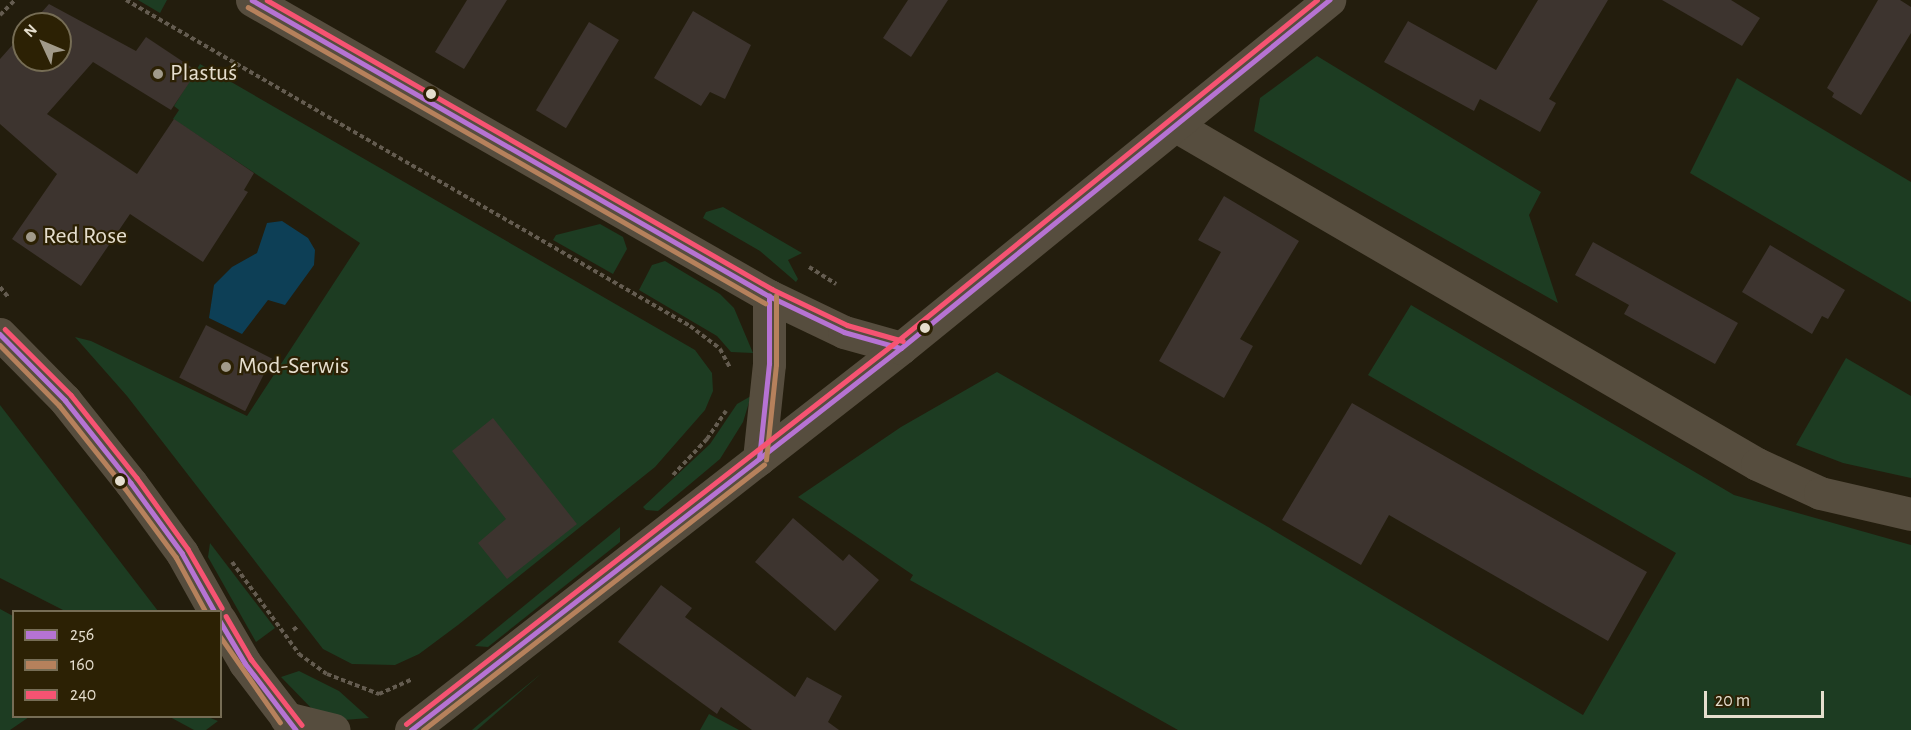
<!DOCTYPE html>
<html>
<head>
<meta charset="utf-8">
<style>
	body { margin:0 }
	#map { position:relative; width:1911px; height:730px; overflow:hidden; background:#231d0d; font-family:"Alegreya Sans",sans-serif }
	div>[style] { position:absolute }
	[style*='--x'] { left:calc(var(--x)*1px); top:calc(var(--y)*1px); width:calc(var(--w)*1px); rotate:calc(var(--a)*1deg) }
	.green>* { inset:0; background:#1d3c22 }
	.water>* { inset:0; background:#0d3f56 }
	.building>* { inset:0; background:#3d342f; transform-origin:0 0 }
	.path>* { height:4px; margin-top:-2px; transform-origin:0; background:repeating-linear-gradient(90deg,#645c50 0 4.5px,transparent 0 7.5px) }
	.minor>* { height:33px; margin:-16.5px; padding:0 16.5px; transform-origin:16.5px; border-radius:16.5px; background:#564d3e }
	.bus-1>* { height:4.5px; margin:-2.25px; padding:0 2.25px; transform-origin:2.25px; border-radius:2.25px; background:#b673d3 }
	.bus-2>* { height:4.5px; margin:-2.25px; padding:0 2.25px; transform-origin:2.25px; border-radius:2.25px; background:#b6815c }
	.bus-3>* { height:4.5px; margin:-2.25px; padding:0 2.25px; transform-origin:2.25px; border-radius:2.25px; background:#f65372 }
	.dots>* { width:16px; height:16px; translate:-50% -50%; box-sizing:border-box; border:3px solid #2c2104; border-radius:50% }
	span { translate:-50% -50%; white-space:nowrap; text-align:center; line-height:1.15; -webkit-text-stroke:4.5px #2c2104; paint-order:stroke }
	.poi-label { font-size:24px; color:#e5dece }
	.left { translate:0 -50%; text-align:left }
	.legend { position:absolute; left:12px; top:610px; width:210px; height:108px; box-sizing:border-box; background:#2c2104; border:2px solid #766d55; margin:0; padding:8px 10px; list-style:none; font-size:18px; color:#e5dece }
	.legend li { display:flex; align-items:center; gap:12px; height:30px }
	.legend b { width:30px; border:2px solid #766d55 }
	.north { position:absolute; left:12px; top:12px; width:60px; height:60px; box-sizing:border-box; background:#2c2104; border:2px solid #766d55; border-radius:50%; rotate:314deg; font-size:16px; font-weight:700; line-height:24px; text-align:center; color:#e5dece }
	.north::after { content:''; display:block; margin:auto; width:21px; height:27px; background:#a19a8a; clip-path:polygon(50% 0,100% 100%,50% 72%,0 100%) }
	.scale { position:absolute; left:1704px; top:691px; width:120px; height:27px; box-sizing:border-box; border:3px solid #e5dece; border-top:0; padding-left:8px; font-size:18px; line-height:21px; white-space:nowrap; color:#e5dece; -webkit-text-stroke:4px #2c2104; paint-order:stroke }
</style>
</head>
<body>
<div id="map">
	<div class="green">
		<div style="clip-path:polygon(138px 0,167px 0,160px 13px)"></div>
		<div style="clip-path:polygon(1317px 56px,1541px 192px,1529px 215px,1558px 303px,1254px 131px,1260px 98px)"></div>
		<div style="clip-path:polygon(200px 64px,695px 350px,712px 373px,713px 391px,705px 410px,655px 467px,458px 625px,419px 654px,395px 665px,352px 664px,323px 649px,127px 396px,75px 337px,91px 341px,247px 416px,360px 243px,173px 119px,179px 110px,174px 106px)"></div>
		<div style="clip-path:polygon(1737px 78px,1911px 182px,1911px 302px,1690px 173px)"></div>
		<div style="clip-path:polygon(723px 207px,802px 253px,788px 260px,798px 279px,796px 282px,760px 251px,703px 218px,706px 212px)"></div>
		<div style="clip-path:polygon(600px 224px,623px 237px,627px 249px,613px 274px,553px 240px,556px 235px)"></div>
		<div style="clip-path:polygon(665px 261px,720px 294px,734px 308px,753px 353px,731px 352px,717px 336px,639px 290px,652px 265px)"></div>
		<div style="clip-path:polygon(1411px 305px,1734px 495px,1911px 545px,1911px 730px,1178px 730px,910px 580px,913px 575px,798px 497px,901px 427px,997px 372px,1263px 524px,1583px 715px,1676px 553px,1368px 375px)"></div>
		<div style="clip-path:polygon(1846px 358px,1911px 396px,1911px 478px,1843px 463px,1796px 445px)"></div>
		<div style="clip-path:polygon(751px 396px,743px 422px,720px 459px,658px 511px,646px 510px,643px 507px,710px 444px,737px 404px)"></div>
		<div style="clip-path:polygon(0 405px,158px 611px,65px 611px,0 578px)"></div>
		<div style="clip-path:polygon(620px 527px,620px 542px,488px 647px,475px 646px)"></div>
		<div style="clip-path:polygon(210px 543px,275px 628px,256px 642px,208px 557px)"></div>
		<div style="clip-path:polygon(0 609px,13px 616px,14px 716px,29px 717px,10px 730px,0 730px)"></div>
		<div style="clip-path:polygon(299px 671px,339px 691px,369px 718px,344px 720px,315px 712px,281px 677px)"></div>
		<div style="clip-path:polygon(542px 673px,477px 730px,472px 730px,479px 724px)"></div>
		<div style="clip-path:polygon(709px 714px,739px 730px,700px 730px)"></div>
		<div style="clip-path:polygon(170px 717px,208px 717px,218px 721px,206px 730px,194px 730px)"></div>
	</div>
	<div class="water">
		<div style="clip-path:polygon(282px 221px,308px 238px,315px 250px,314px 265px,285px 305px,268px 300px,242px 334px,209px 318px,214px 285px,232px 267px,257px 253px,267px 223px)"></div>
	</div>
	<div class="building">
		<div style="clip-path:polygon(467px 0,507px 0,464px 69px,435px 52px)"></div>
		<div style="clip-path:polygon(908px 0,948px 0,911px 57px,883px 38px)"></div>
		<div style="clip-path:polygon(1538px 0,1608px 0,1549px 99px,1556px 103px,1540px 132px,1480px 99px,1474px 111px,1384px 62px,1408px 21px,1496px 70px)"></div>
		<div style="clip-path:polygon(1662px 0,1731px 0,1760px 18px,1742px 46px)"></div>
		<div style="clip-path:polygon(1878px 0,1900px 0,1911px 7px,1911px 33px,1861px 115px,1832px 97px,1834px 93px,1827px 88px)"></div>
		<div style="clip-path:polygon(49px 4px,136px 51px,146px 37px,197px 71px,171px 110px,93px 62px,47px 114px,137px 174px,174px 119px,254px 173px,244px 190px,248px 192px,203px 262px,130px 214px,81px 286px,12px 239px,57px 174px,0 124px,0 59px,24px 32px,24px 60px,60px 60px,60px 24px,31px 24px)"></div>
		<div style="clip-path:polygon(693px 11px,751px 45px,725px 99px,710px 92px,701px 106px,654px 78px)"></div>
		<div style="left:589px;top:22px;width:35px;height:103px;rotate:31deg"></div>
		<div style="clip-path:polygon(1224px 196px,1299px 241px,1240px 339px,1253px 346px,1224px 398px,1159px 361px,1221px 252px,1198px 240px)"></div>
		<div style="clip-path:polygon(1593px 242px,1738px 323px,1715px 364px,1624px 314px,1629px 305px,1575px 275px)"></div>
		<div style="clip-path:polygon(1770px 245px,1845px 290px,1828px 319px,1822px 316px,1812px 334px,1742px 292px)"></div>
		<div style="left:206px;top:325px;width:74px;height:59px;rotate:27deg"></div>
		<div style="clip-path:polygon(1352px 403px,1647px 572px,1608px 641px,1389px 515px,1361px 565px,1282px 520px)"></div>
		<div style="clip-path:polygon(493px 418px,577px 524px,507px 579px,478px 543px,506px 519px,452px 451px)"></div>
		<div style="clip-path:polygon(793px 518px,843px 561px,849px 554px,879px 580px,835px 631px,755px 562px)"></div>
		<div style="clip-path:polygon(661px 585px,692px 608px,685px 617px,795px 697px,807px 677px,842px 696px,828px 722px,839px 730px,752px 730px,721px 707px,717px 714px,618px 642px)"></div>
	</div>
	<div class="path">
		<div style="--x:126;--y:0;--w:651;--a:30.03"></div>
		<div style="--x:690;--y:326;--w:38;--a:37"></div>
		<div style="--x:720;--y:349;--w:21;--a:62"></div>
		<div style="--x:0;--y:15;--w:21;--a:-45"></div>
		<div style="--x:809;--y:267;--w:32;--a:32"></div>
		<div style="--x:0;--y:287;--w:14;--a:51"></div>
		<div style="--x:673;--y:475;--w:50;--a:-46.6"></div>
		<div style="--x:707;--y:439;--w:34;--a:-56"></div>
		<div style="--x:232;--y:562;--w:114;--a:53.9"></div>
		<div style="--x:299;--y:654;--w:34;--a:36"></div>
		<div style="--x:327;--y:674;--w:56;--a:21"></div>
		<div style="--x:379;--y:694;--w:36;--a:-24"></div>
		<div style="--x:293;--y:630;--w:5;--a:-37"></div>
	</div>
	<div class="minor">
		<div style="--x:252;--y:0;--w:596;--a:29.79"></div>
		<div style="--x:769;--y:296;--w:83;--a:25.6"></div>
		<div style="--x:844;--y:332;--w:59;--a:15.7"></div>
		<div style="--x:1176;--y:126;--w:672;--a:30.19"></div>
		<div style="--x:1757;--y:464;--w:69;--a:24.7"></div>
		<div style="--x:1820;--y:493;--w:93;--a:13"></div>
		<div style="--x:0;--y:334;--w:93;--a:45.4"></div>
		<div style="--x:65;--y:400;--w:106;--a:51.5"></div>
		<div style="--x:131;--y:483;--w:87;--a:53.9"></div>
		<div style="--x:182;--y:553;--w:68;--a:60.8"></div>
		<div style="--x:759;--y:459;--w:96;--a:-84"></div>
		<div style="--x:769;--y:364;--w:68;--a:-90"></div>
		<div style="--x:220;--y:620;--w:50;--a:59.8"></div>
		<div style="--x:245;--y:663;--w:84;--a:52.7"></div>
		<div style="--x:286;--y:718;--w:49;--a:14"></div>
		<div style="--x:411;--y:730;--w:621;--a:-37.94"></div>
		<div style="--x:901;--y:348;--w:552;--a:-39.11"></div>
	</div>
	<div class="bus-1">
		<div style="--x:252;--y:0;--w:596;--a:29.79"></div>
		<div style="--x:769;--y:296;--w:83;--a:25.6"></div>
		<div style="--x:844;--y:332;--w:59;--a:15.7"></div>
		<div style="--x:0;--y:334;--w:93;--a:45.4"></div>
		<div style="--x:65;--y:400;--w:106;--a:51.5"></div>
		<div style="--x:131;--y:483;--w:87;--a:53.9"></div>
		<div style="--x:182;--y:553;--w:68;--a:60.8"></div>
		<div style="--x:759;--y:459;--w:96;--a:-84"></div>
		<div style="--x:769;--y:364;--w:68;--a:-90"></div>
		<div style="--x:220;--y:621;--w:49;--a:59.2"></div>
		<div style="--x:245;--y:663;--w:84;--a:52.7"></div>
		<div style="--x:411;--y:730;--w:621;--a:-37.94"></div>
		<div style="--x:901;--y:348;--w:552;--a:-39.11"></div>
	</div>
	<div class="bus-2">
		<div style="--x:248;--y:7;--w:596;--a:29.79"></div>
		<div style="--x:0;--y:345;--w:84;--a:45.5"></div>
		<div style="--x:59;--y:405;--w:106;--a:51.5"></div>
		<div style="--x:125;--y:488;--w:86;--a:53.5"></div>
		<div style="--x:176;--y:557;--w:63;--a:61.4"></div>
		<div style="--x:766;--y:460;--w:96;--a:-84"></div>
		<div style="--x:776;--y:365;--w:69;--a:-90"></div>
		<div style="--x:220;--y:636;--w:105;--a:55.1"></div>
		<div style="--x:423;--y:730;--w:432;--a:-37.9"></div>
	</div>
	<div class="bus-3">
		<div style="--x:267;--y:0;--w:582;--a:29.78"></div>
		<div style="--x:772;--y:289;--w:83;--a:25.6"></div>
		<div style="--x:847;--y:325;--w:58;--a:15.9"></div>
		<div style="--x:5;--y:329;--w:93;--a:45"></div>
		<div style="--x:71;--y:395;--w:106;--a:51.5"></div>
		<div style="--x:137;--y:478;--w:87;--a:54.3"></div>
		<div style="--x:188;--y:549;--w:68;--a:60"></div>
		<div style="--x:226;--y:616;--w:50;--a:59.8"></div>
		<div style="--x:251;--y:659;--w:83;--a:52.3"></div>
		<div style="--x:406;--y:724;--w:621;--a:-37.94"></div>
		<div style="--x:896;--y:342;--w:542;--a:-39.09"></div>
	</div>
	<div class="dots">
		<div style="left:158px;top:74px;background:#a19a8a"></div>
		<div style="left:431px;top:94px;background:#e5dece"></div>
		<div style="left:31px;top:237px;background:#a19a8a"></div>
		<div style="left:925px;top:328px;background:#e5dece"></div>
		<div style="left:226px;top:367px;background:#a19a8a"></div>
		<div style="left:120px;top:481px;background:#e5dece"></div>
	</div>
	<div class="poi-label">
		<span class="left" style="left:170px;top:74px">Plastuś</span>
		<span class="left" style="left:43px;top:237px">Red Rose</span>
		<span class="left" style="left:238px;top:367px">Mod-Serwis</span>
	</div>
	<ul class="legend">
	<li><b style="height:8px;background:#b673d3"></b>256</li>
	<li><b style="height:8px;background:#b6815c"></b>160</li>
	<li><b style="height:8px;background:#f65372"></b>240</li>
	</ul>
	<div class="north">N</div>
	<div class="scale">20 m</div>
</div>
</body>
</html>
